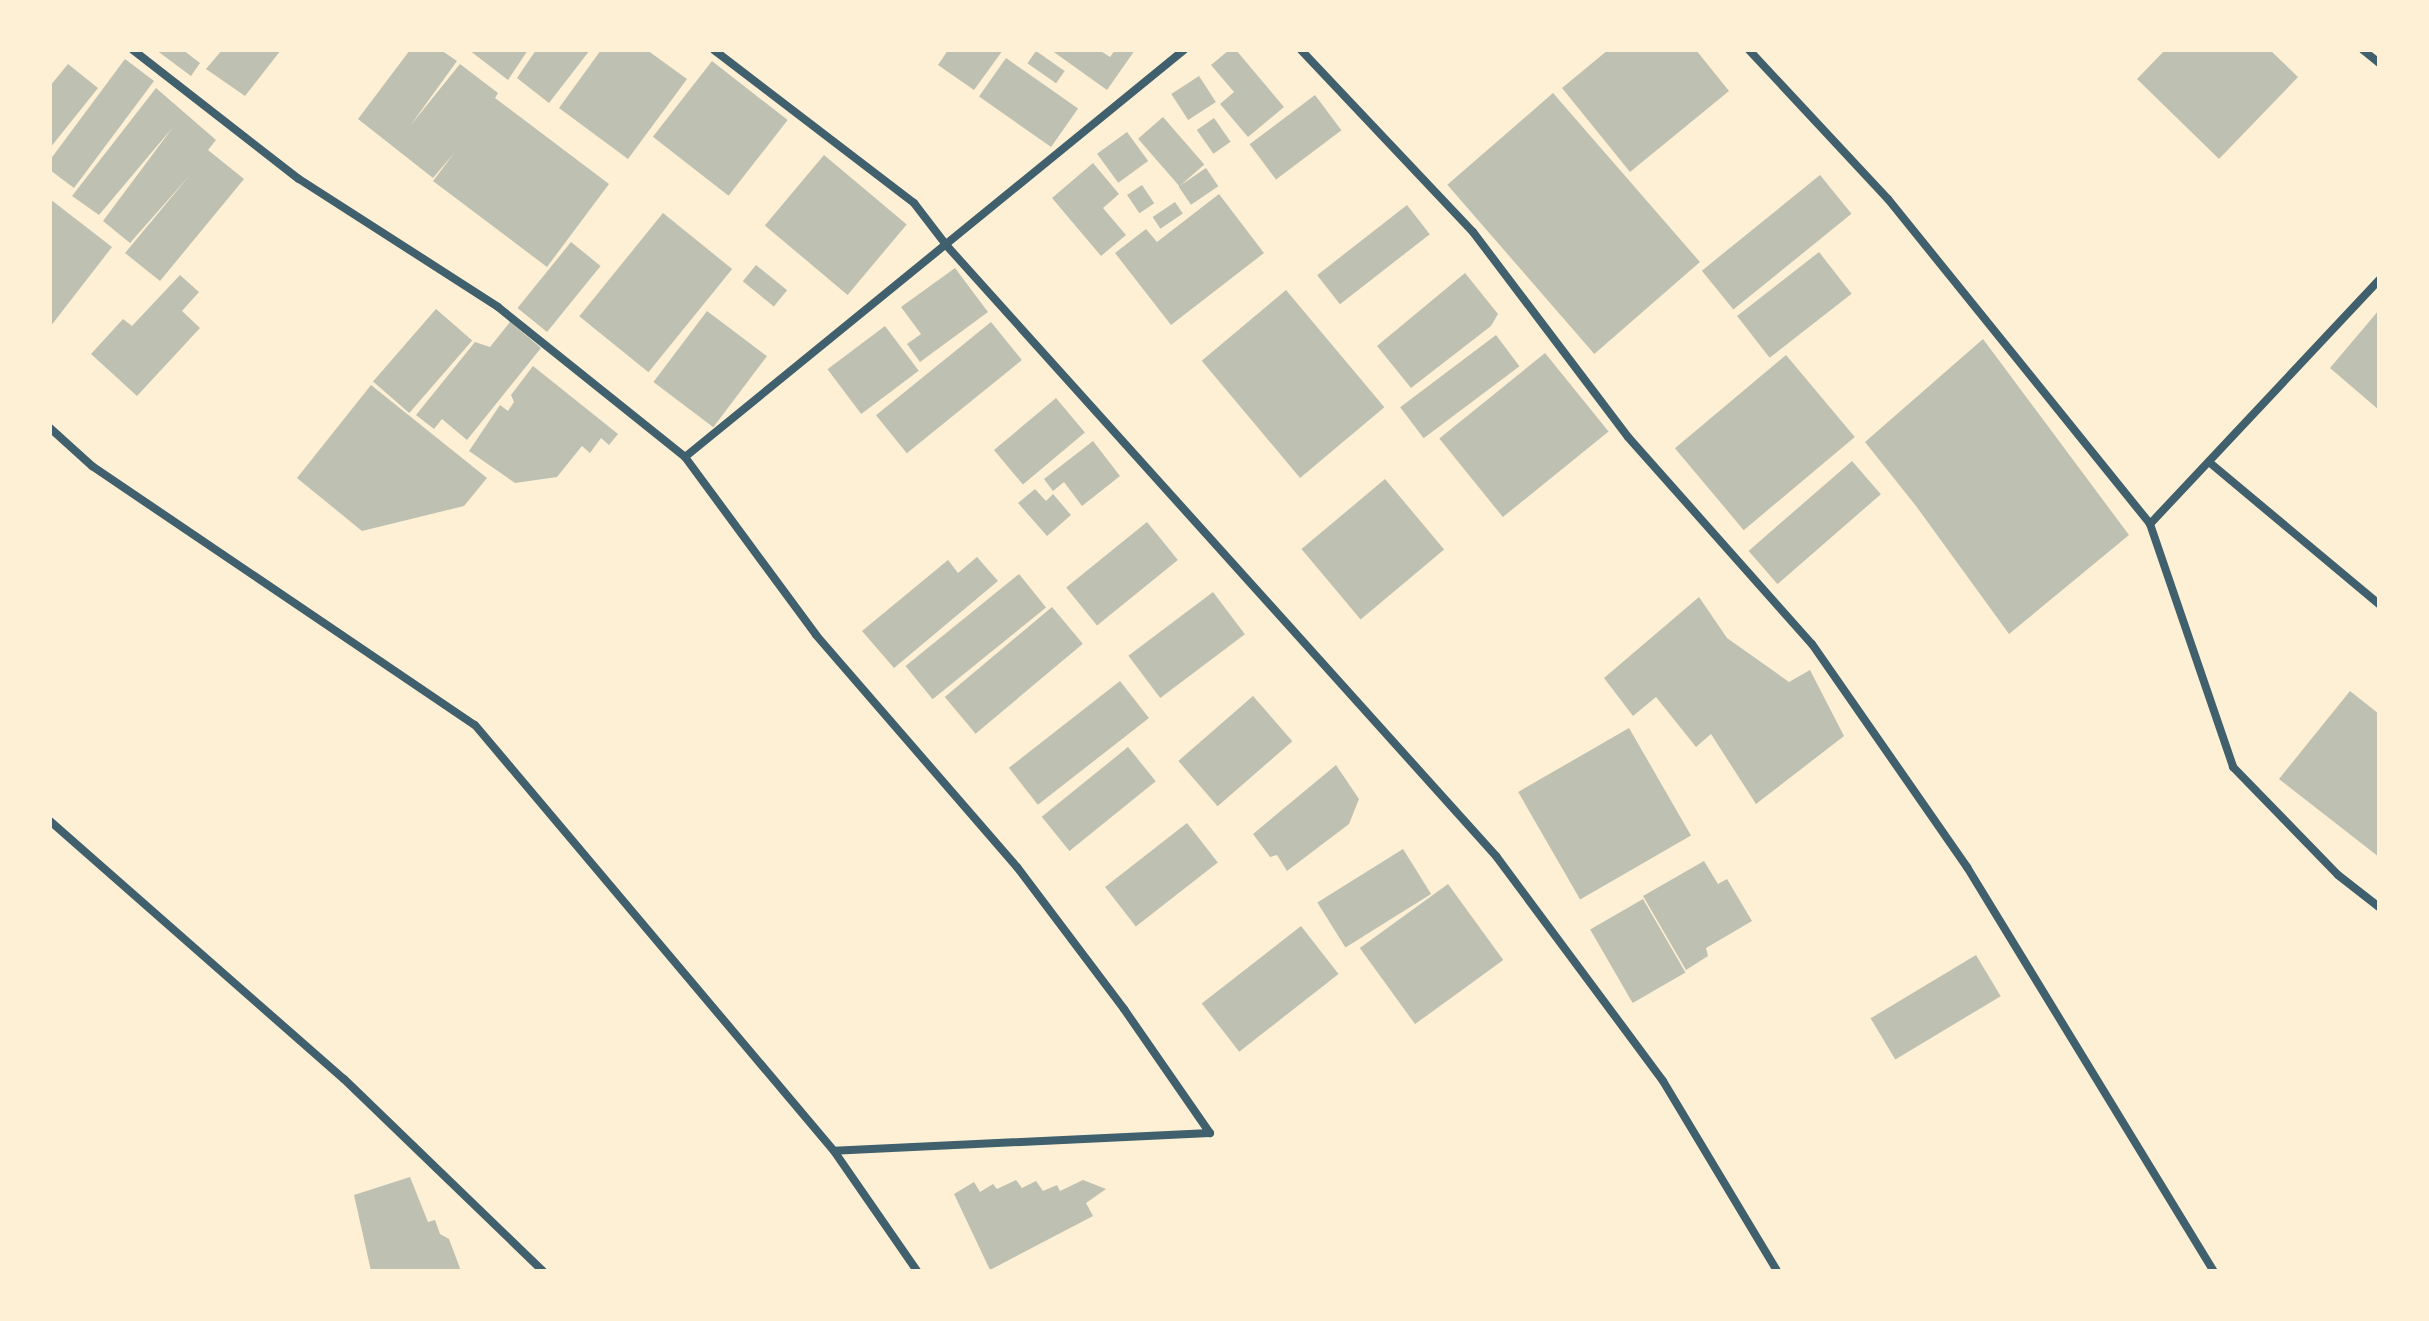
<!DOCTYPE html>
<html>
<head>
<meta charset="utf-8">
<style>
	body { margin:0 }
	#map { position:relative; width:2429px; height:1321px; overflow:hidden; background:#fdf0d5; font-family:"Space Grotesk",sans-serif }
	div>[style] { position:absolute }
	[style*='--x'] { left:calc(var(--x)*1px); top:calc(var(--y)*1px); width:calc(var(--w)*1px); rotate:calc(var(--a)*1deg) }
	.building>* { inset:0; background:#bec0b2; transform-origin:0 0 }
	.minor>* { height:8px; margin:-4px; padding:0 4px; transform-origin:4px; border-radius:4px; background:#3f606c }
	span { translate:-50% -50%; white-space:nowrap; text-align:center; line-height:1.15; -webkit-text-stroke:7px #fdf0d5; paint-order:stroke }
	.frame { position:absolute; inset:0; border:52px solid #fdf0d5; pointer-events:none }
</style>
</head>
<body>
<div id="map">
	<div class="building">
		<div style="clip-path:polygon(156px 50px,183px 50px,200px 63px,191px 76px)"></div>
		<div style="clip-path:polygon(222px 50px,281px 50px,245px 96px,206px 69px)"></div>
		<div style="clip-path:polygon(410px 50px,441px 50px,457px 61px,410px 126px,460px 64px,498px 93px,495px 98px,609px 184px,547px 267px,433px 181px,455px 152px,433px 178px,358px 119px)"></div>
		<div style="clip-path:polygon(469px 50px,528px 50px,508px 80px)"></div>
		<div style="clip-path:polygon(536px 50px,590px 50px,549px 103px,517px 78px)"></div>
		<div style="clip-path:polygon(601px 50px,647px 50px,687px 79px,628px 159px,559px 108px)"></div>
		<div style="clip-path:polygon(948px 50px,1003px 50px,974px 90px,938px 65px)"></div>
		<div style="clip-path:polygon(1051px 50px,1099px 50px,1110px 57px,1115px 50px,1135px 50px,1107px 90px)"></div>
		<div style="clip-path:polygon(1229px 50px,1236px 50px,1284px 107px,1248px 137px,1220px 104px,1234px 92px,1211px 65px)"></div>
		<div style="clip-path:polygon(1608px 50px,1696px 50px,1729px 91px,1630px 172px,1562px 88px)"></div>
		<div style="clip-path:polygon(2165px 50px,2270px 50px,2298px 77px,2219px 159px,2137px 79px)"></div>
		<div style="left:1036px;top:51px;width:35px;height:15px;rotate:35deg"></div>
		<div style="left:1006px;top:58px;width:88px;height:47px;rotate:35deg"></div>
		<div style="clip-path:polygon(125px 59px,154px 81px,74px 188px,50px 170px,50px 160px)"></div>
		<div style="left:712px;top:61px;width:96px;height:96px;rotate:38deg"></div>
		<div style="clip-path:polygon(68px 64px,98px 88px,50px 148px,50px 86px)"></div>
		<div style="left:1199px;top:76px;width:31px;height:33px;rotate:57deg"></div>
		<div style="clip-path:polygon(156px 88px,216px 140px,208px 150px,244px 179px,160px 281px,125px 253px,190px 175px,130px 243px,103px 221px,173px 127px,99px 215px,72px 196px)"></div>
		<div style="left:1553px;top:93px;width:224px;height:140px;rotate:49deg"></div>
		<div style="left:1315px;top:95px;width:44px;height:82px;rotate:53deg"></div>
		<div style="left:1163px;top:117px;width:63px;height:33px;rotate:49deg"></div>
		<div style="left:1214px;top:118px;width:29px;height:21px;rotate:55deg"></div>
		<div style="left:1127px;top:132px;width:36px;height:37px;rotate:54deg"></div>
		<div style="left:824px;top:155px;width:108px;height:92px;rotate:40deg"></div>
		<div style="clip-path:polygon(1093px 163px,1119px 194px,1103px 208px,1126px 235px,1101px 256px,1052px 198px)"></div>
		<div style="left:1206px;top:168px;width:22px;height:33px;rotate:56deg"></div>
		<div style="left:1820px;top:175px;width:50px;height:152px;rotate:51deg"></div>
		<div style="left:1142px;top:185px;width:22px;height:18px;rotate:56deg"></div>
		<div style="clip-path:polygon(1219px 194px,1264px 253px,1171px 325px,1115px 253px,1146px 229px,1157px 242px)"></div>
		<div style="clip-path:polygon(50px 199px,112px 247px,50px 327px)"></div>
		<div style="left:1175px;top:202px;width:14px;height:27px;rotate:56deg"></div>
		<div style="left:1407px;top:205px;width:37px;height:114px;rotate:52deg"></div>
		<div style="left:663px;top:213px;width:89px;height:133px;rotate:39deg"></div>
		<div style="left:571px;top:242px;width:38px;height:85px;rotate:39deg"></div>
		<div style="left:1819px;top:252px;width:53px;height:104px;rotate:52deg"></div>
		<div style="left:756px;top:265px;width:40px;height:21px;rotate:39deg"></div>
		<div style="clip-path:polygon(955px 268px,988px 312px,920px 362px,907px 344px,921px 334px,901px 307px)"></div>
		<div style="clip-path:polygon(1465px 273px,1498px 314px,1491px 326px,1411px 388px,1377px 346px)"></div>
		<div style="clip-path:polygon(180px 275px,199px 292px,182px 311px,200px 328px,137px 396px,91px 354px,123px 319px,132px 326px)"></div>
		<div style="left:1286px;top:290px;width:153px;height:110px;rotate:50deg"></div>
		<div style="left:436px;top:309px;width:48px;height:96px;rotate:41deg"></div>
		<div style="clip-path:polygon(2379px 310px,2379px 410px,2330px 368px)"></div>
		<div style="left:707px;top:311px;width:75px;height:89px;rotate:37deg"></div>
		<div style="clip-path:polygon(510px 322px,541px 348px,467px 440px,442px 419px,434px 429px,416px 415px,475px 342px,490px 347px)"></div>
		<div style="left:991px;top:322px;width:49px;height:148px;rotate:51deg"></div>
		<div style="left:885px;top:326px;width:56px;height:72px;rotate:53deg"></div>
		<div style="left:1496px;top:335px;width:39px;height:120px;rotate:53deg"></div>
		<div style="clip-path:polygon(1983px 339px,2129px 535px,2009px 634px,1916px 506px,1865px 442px)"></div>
		<div style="left:1545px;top:353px;width:101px;height:136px;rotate:51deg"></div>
		<div style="left:1786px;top:355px;width:107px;height:145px;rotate:50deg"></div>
		<div style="clip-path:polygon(533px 366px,618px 434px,609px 445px,601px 438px,590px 453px,582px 446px,557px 477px,515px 483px,469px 451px,500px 405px,508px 411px,514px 402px,511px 395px)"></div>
		<div style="clip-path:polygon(371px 385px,487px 478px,464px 506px,362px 531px,297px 478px)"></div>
		<div style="left:1056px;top:398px;width:45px;height:81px;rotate:50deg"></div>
		<div style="clip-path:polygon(1093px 441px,1120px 476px,1082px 506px,1064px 482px,1053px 491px,1044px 479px)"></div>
		<div style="left:1852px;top:461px;width:44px;height:137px;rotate:49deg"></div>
		<div style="left:1385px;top:479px;width:92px;height:109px;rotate:50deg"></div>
		<div style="clip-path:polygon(1035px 489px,1046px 501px,1053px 494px,1071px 515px,1047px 536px,1018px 503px)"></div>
		<div style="left:1147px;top:522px;width:49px;height:104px;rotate:51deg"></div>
		<div style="clip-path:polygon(977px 557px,998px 581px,894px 668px,862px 631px,948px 560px,958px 573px)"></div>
		<div style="left:1019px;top:574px;width:43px;height:146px;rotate:51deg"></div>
		<div style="left:1213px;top:592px;width:53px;height:106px;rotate:53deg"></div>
		<div style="clip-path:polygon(1699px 597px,1727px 638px,1789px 682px,1810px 670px,1844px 736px,1756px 804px,1711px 734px,1696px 747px,1656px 697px,1633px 716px,1604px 678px)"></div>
		<div style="left:1052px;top:607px;width:48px;height:140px;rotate:50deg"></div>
		<div style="left:1120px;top:681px;width:47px;height:141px;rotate:52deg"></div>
		<div style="clip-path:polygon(2350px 691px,2379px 714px,2379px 857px,2279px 779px)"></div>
		<div style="left:1253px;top:696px;width:60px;height:99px;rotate:49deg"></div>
		<div style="left:1629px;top:728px;width:124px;height:128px;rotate:60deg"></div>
		<div style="left:1128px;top:747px;width:44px;height:111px;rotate:51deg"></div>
		<div style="clip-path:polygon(1336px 765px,1359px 799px,1349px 824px,1287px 871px,1277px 855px,1270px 857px,1253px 834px)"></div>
		<div style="left:1187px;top:823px;width:50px;height:104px;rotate:52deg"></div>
		<div style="left:1403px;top:849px;width:53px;height:101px;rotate:58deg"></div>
		<div style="clip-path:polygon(1704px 861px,1718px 884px,1727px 879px,1752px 921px,1706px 948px,1708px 956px,1686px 970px,1643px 896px)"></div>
		<div style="left:1448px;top:884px;width:94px;height:109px;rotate:54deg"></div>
		<div style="left:1643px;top:899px;width:85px;height:61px;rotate:60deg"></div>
		<div style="left:1301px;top:926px;width:61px;height:126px;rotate:52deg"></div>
		<div style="left:1976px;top:955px;width:48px;height:123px;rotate:59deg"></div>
		<div style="clip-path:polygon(410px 1177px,428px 1222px,435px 1220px,440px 1234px,449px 1239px,461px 1271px,371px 1271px,354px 1195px)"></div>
		<div style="clip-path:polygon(1016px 1180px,1022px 1188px,1036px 1181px,1043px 1191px,1057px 1185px,1060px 1191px,1083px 1180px,1106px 1189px,1086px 1203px,1093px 1216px,990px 1270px,954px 1194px,974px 1182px,980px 1192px,993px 1184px,997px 1189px)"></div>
	</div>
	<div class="minor">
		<div style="--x:133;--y:50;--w:210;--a:37.9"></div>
		<div style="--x:299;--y:179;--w:237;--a:32.7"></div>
		<div style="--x:498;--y:307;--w:240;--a:38.7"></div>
		<div style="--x:685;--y:457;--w:221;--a:53.6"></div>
		<div style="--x:816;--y:635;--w:307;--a:49.1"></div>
		<div style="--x:1017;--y:867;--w:178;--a:53"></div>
		<div style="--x:1124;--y:1009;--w:151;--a:55.3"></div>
		<div style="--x:1210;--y:1133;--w:376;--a:177.3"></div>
		<div style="--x:714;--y:50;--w:252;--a:37.4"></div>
		<div style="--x:914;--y:203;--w:54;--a:52.5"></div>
		<div style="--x:947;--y:246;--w:821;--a:48.01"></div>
		<div style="--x:1496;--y:856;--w:280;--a:53.4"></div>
		<div style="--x:1663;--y:1081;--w:222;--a:59"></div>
		<div style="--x:1301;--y:50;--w:250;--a:46.6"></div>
		<div style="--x:1473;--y:232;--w:257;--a:52.9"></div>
		<div style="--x:1628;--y:437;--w:277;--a:48.4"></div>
		<div style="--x:1812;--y:644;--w:272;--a:55.2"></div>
		<div style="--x:1967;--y:867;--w:474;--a:58.6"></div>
		<div style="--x:1749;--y:50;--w:204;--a:47"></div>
		<div style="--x:1888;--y:199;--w:417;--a:51.1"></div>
		<div style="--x:2150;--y:524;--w:257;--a:71.1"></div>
		<div style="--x:2233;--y:767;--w:151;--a:45.8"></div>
		<div style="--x:2338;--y:875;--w:52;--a:38"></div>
		<div style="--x:2363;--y:50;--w:21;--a:39"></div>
		<div style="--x:50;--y:428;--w:57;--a:42.1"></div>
		<div style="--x:92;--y:466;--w:462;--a:34.1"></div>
		<div style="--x:475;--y:725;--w:557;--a:49.88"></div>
		<div style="--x:834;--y:1151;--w:146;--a:55.3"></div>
		<div style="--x:685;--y:457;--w:644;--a:-39.2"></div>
		<div style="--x:2209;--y:462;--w:222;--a:39.9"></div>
		<div style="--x:2150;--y:524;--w:335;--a:-46.8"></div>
		<div style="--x:50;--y:821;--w:391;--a:41.3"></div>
		<div style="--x:344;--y:1079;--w:277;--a:44"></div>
	</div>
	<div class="frame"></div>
</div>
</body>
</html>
